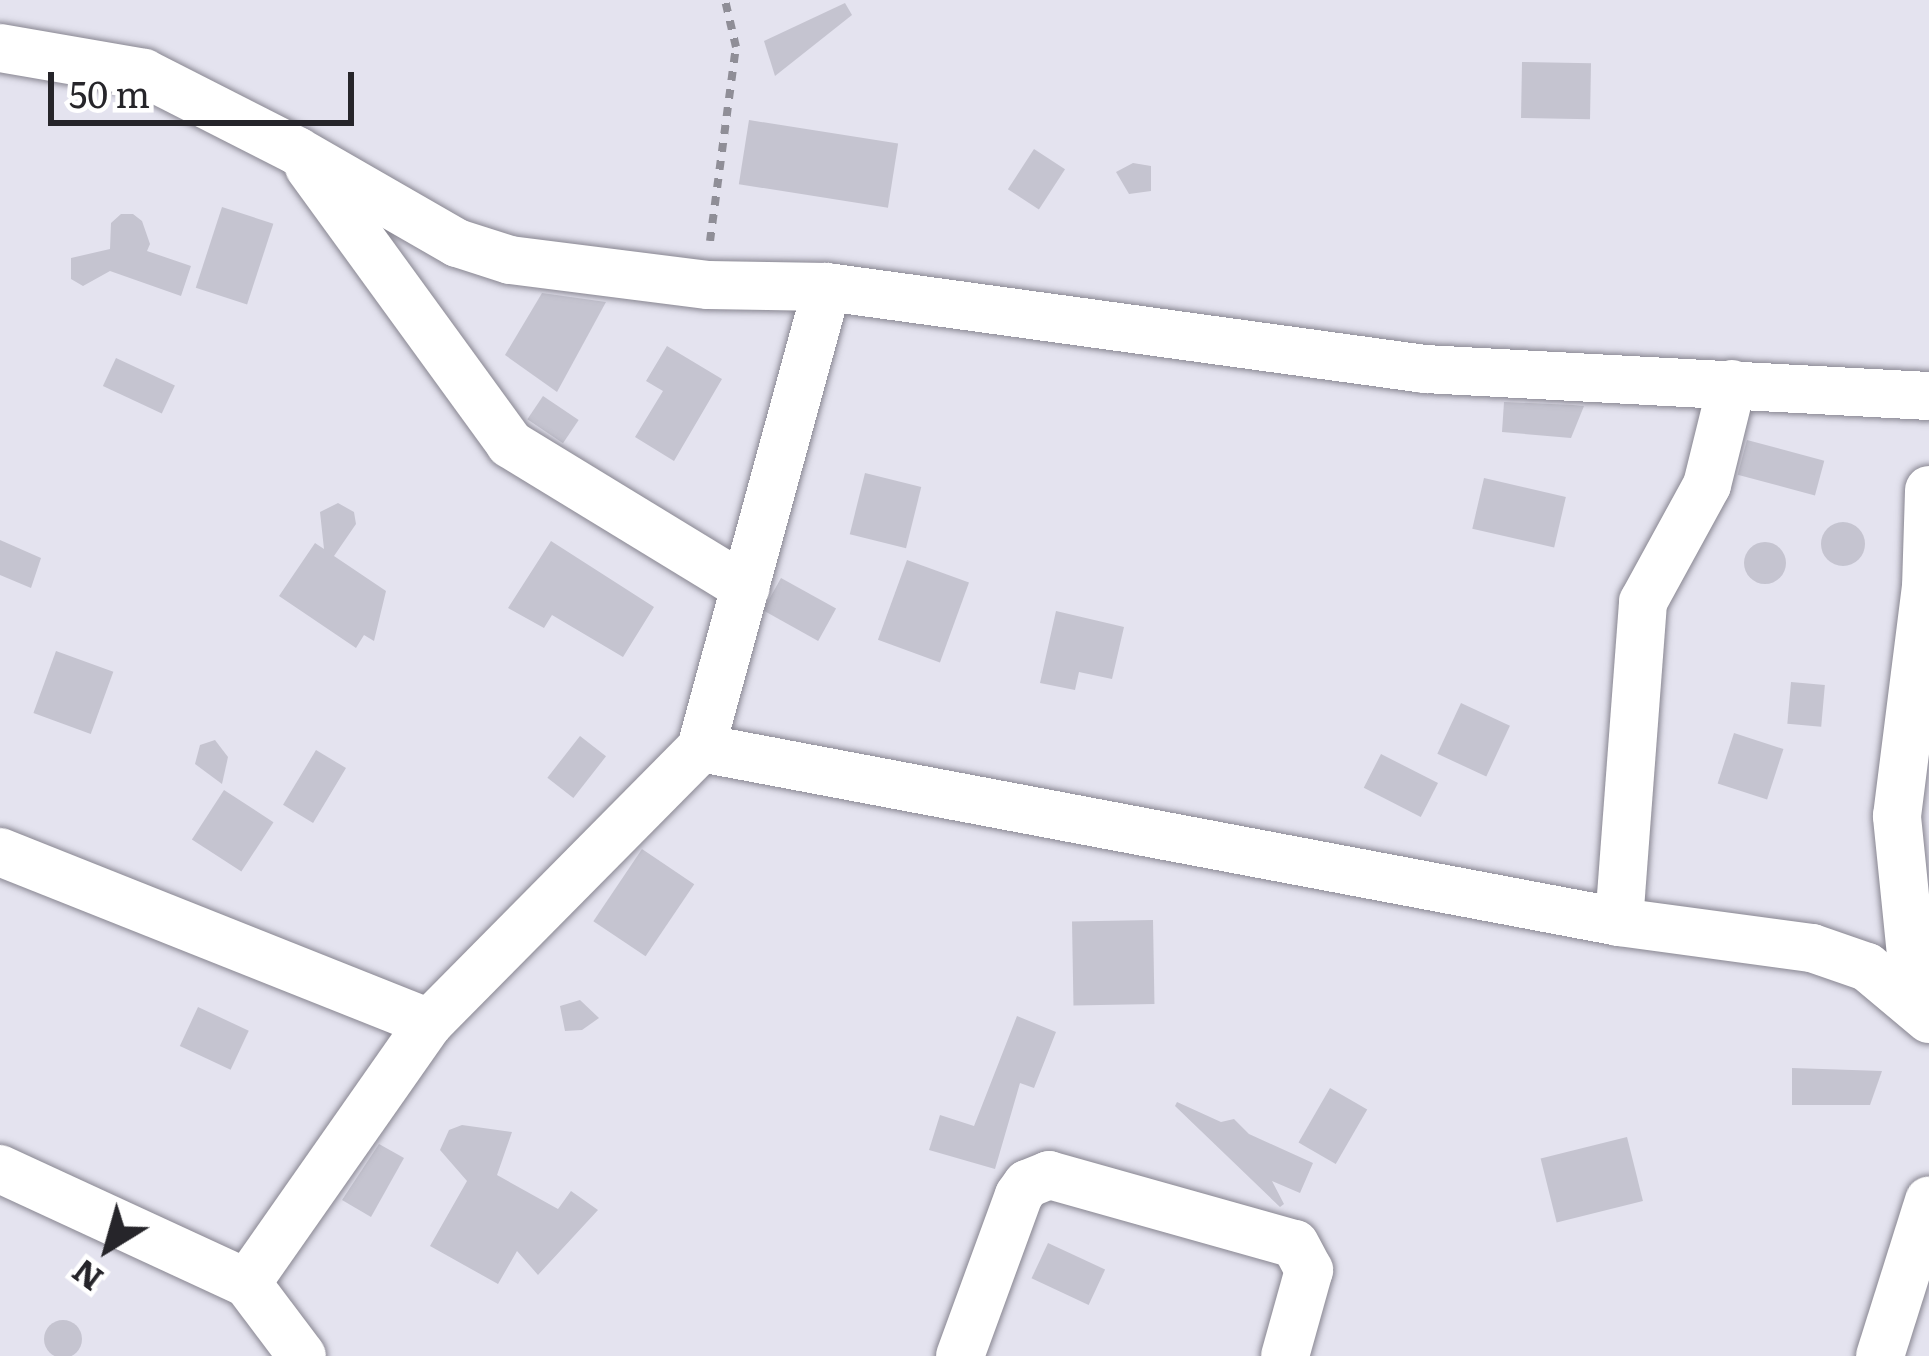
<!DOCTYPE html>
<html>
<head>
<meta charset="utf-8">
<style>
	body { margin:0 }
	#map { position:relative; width:1929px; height:1356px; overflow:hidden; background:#e4e3ef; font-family:Literata,serif }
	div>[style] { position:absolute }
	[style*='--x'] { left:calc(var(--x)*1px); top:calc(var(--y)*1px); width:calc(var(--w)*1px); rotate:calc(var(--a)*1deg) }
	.building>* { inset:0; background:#c5c4d0; transform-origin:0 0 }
	.round { border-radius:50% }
	.path>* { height:8px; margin-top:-4px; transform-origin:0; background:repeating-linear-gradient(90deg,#8f8e97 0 9px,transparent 0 18px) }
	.roads { filter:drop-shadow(0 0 3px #888691) drop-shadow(0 0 3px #888691) }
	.street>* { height:48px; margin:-24px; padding:0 24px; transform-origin:24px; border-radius:24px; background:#fff }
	span { translate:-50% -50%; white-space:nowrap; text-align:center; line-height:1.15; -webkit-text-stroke:12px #fff; paint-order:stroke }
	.north { position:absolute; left:48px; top:1188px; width:120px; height:120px; -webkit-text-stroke:9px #fff; paint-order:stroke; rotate:217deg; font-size:33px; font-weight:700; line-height:48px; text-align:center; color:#26252a }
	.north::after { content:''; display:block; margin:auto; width:42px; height:54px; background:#26252a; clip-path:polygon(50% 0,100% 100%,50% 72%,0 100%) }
	.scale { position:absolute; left:48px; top:72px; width:306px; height:54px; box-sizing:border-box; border:6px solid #26252a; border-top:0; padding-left:15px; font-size:36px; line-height:42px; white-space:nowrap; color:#26252a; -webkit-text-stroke:9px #fff; paint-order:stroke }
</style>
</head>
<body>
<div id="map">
	<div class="building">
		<div style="clip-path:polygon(845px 3px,852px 15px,775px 76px,764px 41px)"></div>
		<div style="left:1522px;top:62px;width:69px;height:56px;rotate:1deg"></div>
		<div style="left:749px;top:120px;width:151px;height:65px;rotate:9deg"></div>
		<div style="left:1034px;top:149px;width:37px;height:48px;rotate:33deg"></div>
		<div style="clip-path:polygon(1133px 163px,1151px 166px,1151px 191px,1129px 194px,1116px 172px)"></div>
		<div style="left:222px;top:207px;width:54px;height:85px;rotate:18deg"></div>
		<div style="clip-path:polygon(121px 214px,133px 214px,142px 221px,150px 244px,147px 251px,191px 266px,181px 296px,110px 271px,83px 286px,71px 279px,71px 258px,110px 249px,111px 223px)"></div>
		<div style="clip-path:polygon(542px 293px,606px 302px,557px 392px,505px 355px)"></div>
		<div style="clip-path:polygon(667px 346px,722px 379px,674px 461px,635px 437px,663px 391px,646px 381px)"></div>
		<div style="left:116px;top:358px;width:65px;height:31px;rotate:25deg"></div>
		<div style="left:543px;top:396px;width:43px;height:28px;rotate:34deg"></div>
		<div style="clip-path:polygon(1504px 402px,1573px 405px,1584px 406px,1571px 438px,1502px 432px)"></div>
		<div style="left:1747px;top:440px;width:80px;height:36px;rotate:15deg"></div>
		<div style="left:865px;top:473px;width:58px;height:63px;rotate:14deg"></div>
		<div style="left:1484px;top:478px;width:84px;height:52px;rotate:13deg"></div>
		<div style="clip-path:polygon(338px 503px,354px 512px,356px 524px,334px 556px,386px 591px,374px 641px,364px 635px,356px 648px,279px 596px,315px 543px,324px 549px,320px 512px)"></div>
		<div class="round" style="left:1821px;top:522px;width:44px;height:44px"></div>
		<div style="clip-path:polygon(0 540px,41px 558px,31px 588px,0 575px)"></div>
		<div style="clip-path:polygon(551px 541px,654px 607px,623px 657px,552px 615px,544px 628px,508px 608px)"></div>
		<div class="round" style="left:1744px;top:542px;width:42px;height:42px"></div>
		<div style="left:907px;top:560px;width:66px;height:85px;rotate:20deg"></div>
		<div style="left:781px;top:578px;width:63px;height:37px;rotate:29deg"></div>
		<div style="clip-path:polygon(1056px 611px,1124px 627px,1112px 679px,1079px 672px,1075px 690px,1040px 683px)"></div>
		<div style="left:56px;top:651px;width:61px;height:66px;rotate:20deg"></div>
		<div style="left:1791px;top:682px;width:34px;height:42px;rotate:5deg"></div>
		<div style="left:1461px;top:703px;width:54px;height:56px;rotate:25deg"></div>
		<div style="left:1734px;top:733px;width:52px;height:53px;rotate:18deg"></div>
		<div style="left:580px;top:736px;width:33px;height:53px;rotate:38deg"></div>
		<div style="clip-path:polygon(215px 740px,228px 757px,222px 784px,195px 764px,200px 745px)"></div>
		<div style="left:316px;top:750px;width:35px;height:64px;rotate:31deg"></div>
		<div style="left:1381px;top:754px;width:64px;height:38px;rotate:27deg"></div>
		<div style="left:224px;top:790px;width:59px;height:59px;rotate:33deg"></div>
		<div style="left:642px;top:849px;width:63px;height:87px;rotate:34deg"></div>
		<div style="left:1153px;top:920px;width:84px;height:81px;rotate:89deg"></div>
		<div style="clip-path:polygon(580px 1000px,599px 1018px,582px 1030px,565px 1031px,560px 1006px)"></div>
		<div style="left:198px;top:1007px;width:56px;height:43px;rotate:25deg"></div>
		<div style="clip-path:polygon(1017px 1016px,1056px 1032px,1034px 1088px,1020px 1083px,995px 1169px,929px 1150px,940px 1115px,974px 1126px)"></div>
		<div style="clip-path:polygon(1792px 1068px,1882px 1071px,1870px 1105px,1792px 1105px)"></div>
		<div style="left:1330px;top:1088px;width:43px;height:63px;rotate:30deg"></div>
		<div style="clip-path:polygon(1177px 1102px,1221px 1122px,1234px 1119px,1249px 1134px,1313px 1163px,1300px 1193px,1272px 1181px,1284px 1204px,1280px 1207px,1175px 1106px)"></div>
		<div style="clip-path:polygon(462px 1125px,512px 1132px,497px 1175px,558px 1209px,571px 1191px,598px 1210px,538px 1275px,517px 1251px,498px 1284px,430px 1246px,467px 1181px,440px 1150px,449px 1130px)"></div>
		<div style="left:1627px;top:1137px;width:66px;height:89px;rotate:76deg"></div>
		<div style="clip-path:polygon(379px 1144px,404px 1158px,371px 1217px,342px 1200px)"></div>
		<div style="left:1048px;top:1243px;width:63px;height:39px;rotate:25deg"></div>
		<div class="round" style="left:44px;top:1320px;width:38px;height:38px"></div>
	</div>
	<div class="path">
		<div style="--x:710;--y:241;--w:196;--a:-82.4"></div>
		<div style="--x:736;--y:47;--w:48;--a:-103.2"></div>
	</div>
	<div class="roads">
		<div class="street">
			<div style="--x:0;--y:48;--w:146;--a:9.8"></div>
			<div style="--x:144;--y:73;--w:172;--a:27"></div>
			<div style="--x:297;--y:151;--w:185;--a:29.9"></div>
			<div style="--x:457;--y:243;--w:56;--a:17.8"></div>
			<div style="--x:510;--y:260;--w:200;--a:7.2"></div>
			<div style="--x:708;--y:285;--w:119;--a:1"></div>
			<div style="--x:827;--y:287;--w:604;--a:7.81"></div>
			<div style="--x:1425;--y:369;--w:505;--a:3.07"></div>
			<div style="--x:309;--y:167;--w:342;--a:54"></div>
			<div style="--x:510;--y:444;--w:276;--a:31.4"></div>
			<div style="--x:701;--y:748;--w:934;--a:10.73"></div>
			<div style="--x:1619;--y:922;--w:195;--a:7.7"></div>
			<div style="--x:1812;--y:948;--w:58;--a:19.1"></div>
			<div style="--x:1867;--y:967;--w:81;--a:40"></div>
			<div style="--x:0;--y:852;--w:462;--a:21.7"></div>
			<div style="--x:429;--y:1023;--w:317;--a:125"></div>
			<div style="--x:1619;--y:922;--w:321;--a:-85.7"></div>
			<div style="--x:1643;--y:602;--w:133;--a:-61.3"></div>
			<div style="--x:1707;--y:485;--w:104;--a:-76.1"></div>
			<div style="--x:1916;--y:1004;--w:189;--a:-95.8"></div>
			<div style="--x:1897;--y:816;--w:231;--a:-82.8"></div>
			<div style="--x:1926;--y:587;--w:97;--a:-88.2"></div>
			<div style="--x:429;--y:1023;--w:387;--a:-45.3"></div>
			<div style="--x:701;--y:748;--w:478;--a:-74.7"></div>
			<div style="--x:0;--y:1169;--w:272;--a:24.8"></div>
			<div style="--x:247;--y:1283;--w:91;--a:53"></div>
			<div style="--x:960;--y:1356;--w:171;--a:-69.9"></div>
			<div style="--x:1019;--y:1195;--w:14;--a:-54"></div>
			<div style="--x:1027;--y:1184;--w:24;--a:-22"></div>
			<div style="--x:1049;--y:1175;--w:255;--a:15.7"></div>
			<div style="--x:1295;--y:1244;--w:30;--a:62"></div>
			<div style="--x:1309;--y:1270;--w:89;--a:105.6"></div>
			<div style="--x:1880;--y:1356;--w:163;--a:-72.5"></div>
		</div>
	</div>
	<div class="north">N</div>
	<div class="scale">50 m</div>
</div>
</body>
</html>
